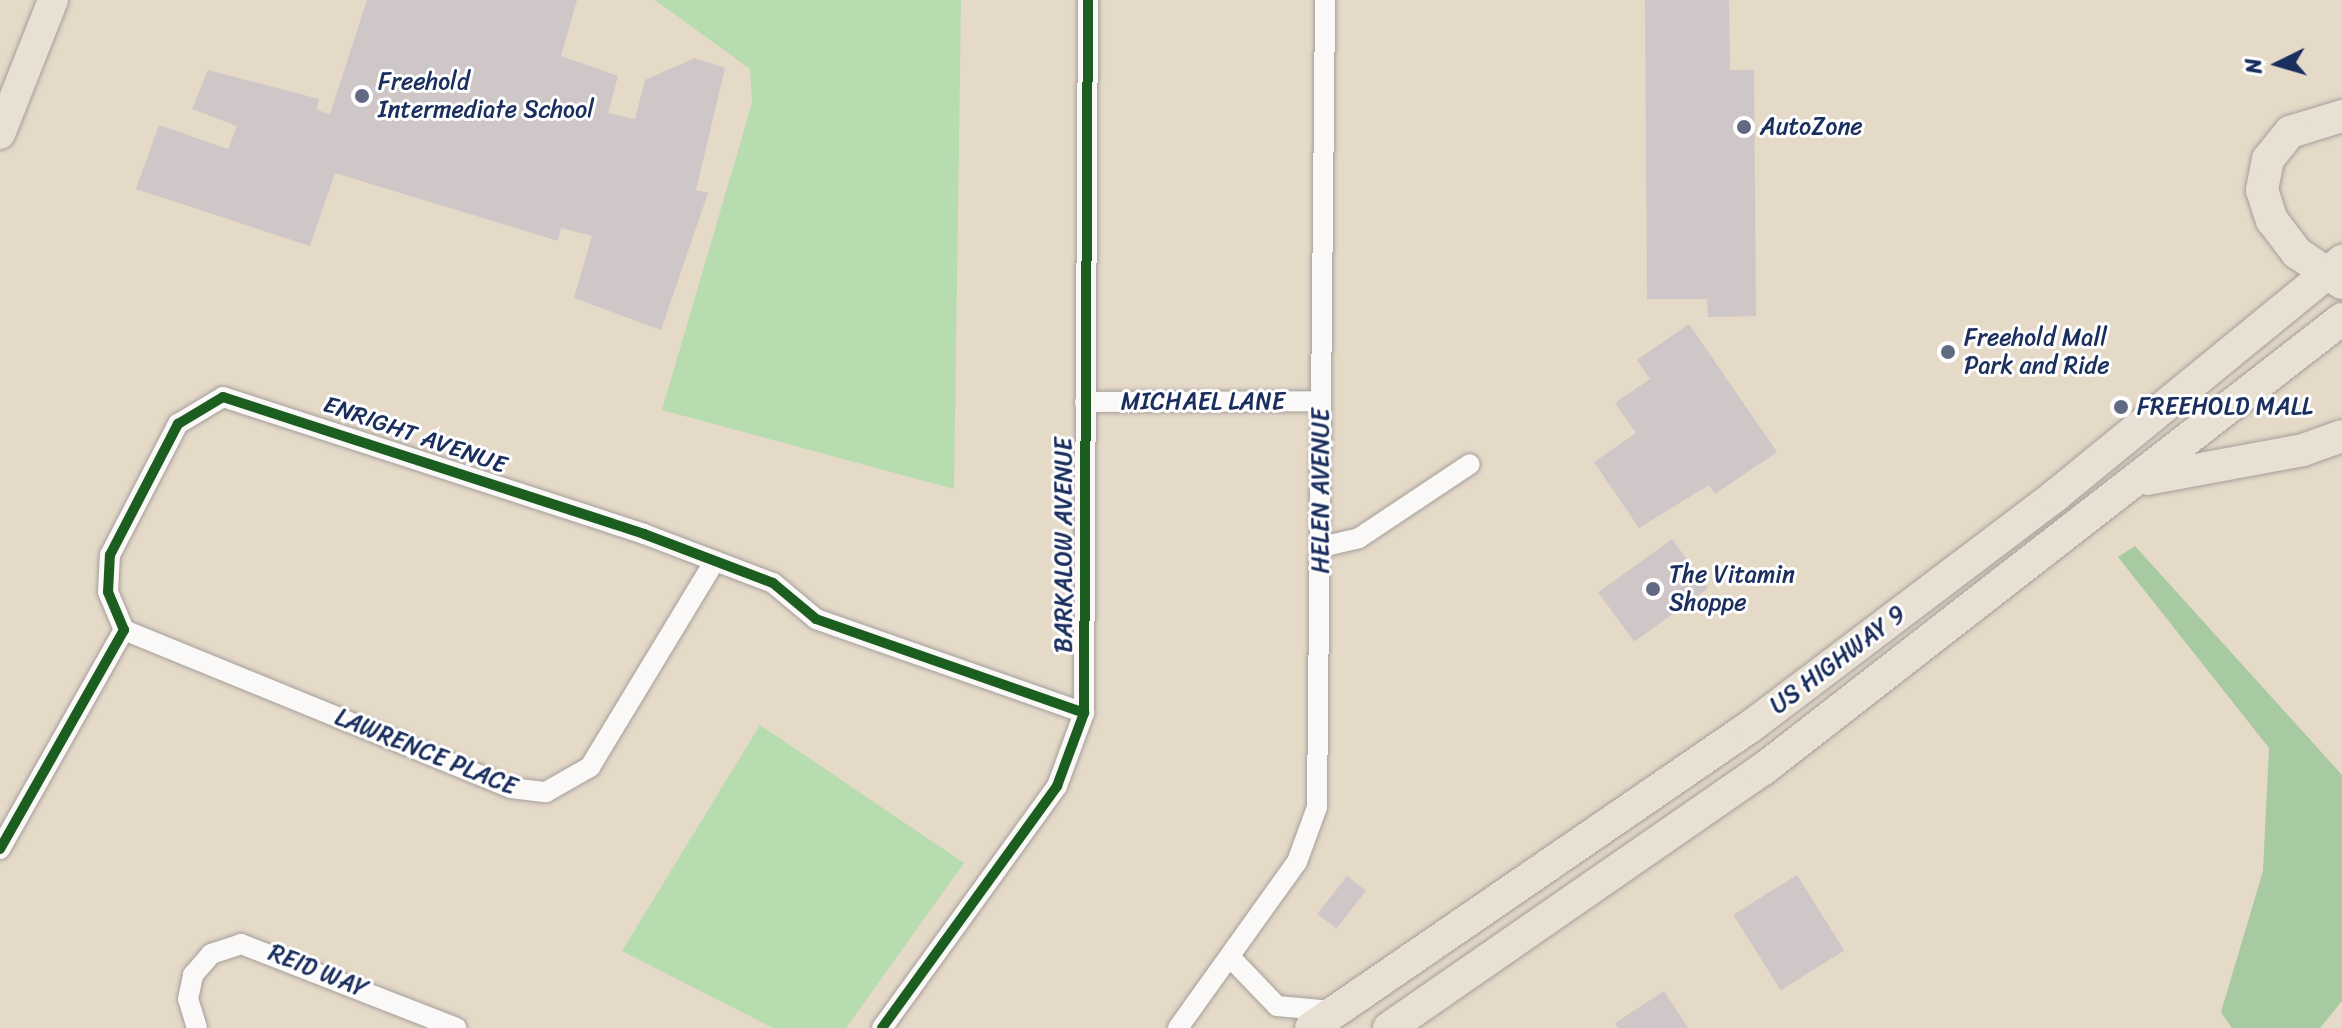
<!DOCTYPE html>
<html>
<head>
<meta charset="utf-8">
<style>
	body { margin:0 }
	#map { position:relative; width:2342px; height:1028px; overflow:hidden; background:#e5d9c8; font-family:Sriracha,sans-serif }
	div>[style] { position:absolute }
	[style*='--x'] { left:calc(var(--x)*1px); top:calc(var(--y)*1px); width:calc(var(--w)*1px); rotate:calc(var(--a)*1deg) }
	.green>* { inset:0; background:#b7dcaf }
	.forest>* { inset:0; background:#a7caa2 }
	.building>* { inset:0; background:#cfc6c7; transform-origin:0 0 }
	.roads { filter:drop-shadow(0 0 2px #a49f9b) drop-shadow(0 0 2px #a49f9b) }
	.minor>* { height:20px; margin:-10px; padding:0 10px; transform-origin:10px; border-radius:10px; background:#fbf9f7 }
	.primary>* { height:30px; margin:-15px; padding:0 15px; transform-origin:15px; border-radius:15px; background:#e8e0d3 }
	.trunk>* { height:32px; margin:-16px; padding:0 16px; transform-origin:16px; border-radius:16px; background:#e8e0d3 }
	.cycleway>* { height:10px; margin:-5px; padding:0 5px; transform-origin:5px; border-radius:5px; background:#1b5e20 }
	.dots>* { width:22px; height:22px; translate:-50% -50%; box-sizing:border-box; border:4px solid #fff; border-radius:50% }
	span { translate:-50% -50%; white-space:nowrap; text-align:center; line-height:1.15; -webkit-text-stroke:6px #fff; paint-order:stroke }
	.poi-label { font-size:24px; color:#1b2f5e }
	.left { translate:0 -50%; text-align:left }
	.street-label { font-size:24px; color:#1b2f5e }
	.north { position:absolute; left:2238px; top:24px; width:80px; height:80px; -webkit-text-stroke:6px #fff; paint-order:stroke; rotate:265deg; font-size:22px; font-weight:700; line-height:32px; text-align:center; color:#1b2f5e }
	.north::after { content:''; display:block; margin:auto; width:28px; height:36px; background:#1b2f5e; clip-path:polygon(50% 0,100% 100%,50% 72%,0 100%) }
</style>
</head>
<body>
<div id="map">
	<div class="green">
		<div style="clip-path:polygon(655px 0,961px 0,954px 489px,662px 410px,752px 103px,750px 69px)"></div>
		<div style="clip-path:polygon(760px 725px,964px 863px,846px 1028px,773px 1028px,622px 951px)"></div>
	</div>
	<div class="forest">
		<div style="clip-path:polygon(2135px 546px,2342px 775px,2342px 1001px,2320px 1028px,2232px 1028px,2221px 1012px,2263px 871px,2269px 748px,2118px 557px)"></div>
	</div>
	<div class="building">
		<div style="clip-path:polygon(367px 0,577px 0,561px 56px,618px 76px,608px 113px,635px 119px,645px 80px,695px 58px,725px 68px,696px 190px,708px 193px,661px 330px,574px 298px,592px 236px,561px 228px,558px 241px,335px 173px,310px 246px,136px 189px,159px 125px,228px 149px,237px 126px,192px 109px,208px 70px,319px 99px,317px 110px,330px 114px)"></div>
		<div style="clip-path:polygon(1645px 0,1729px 0,1730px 70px,1754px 70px,1756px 316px,1708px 317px,1707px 299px,1647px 299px)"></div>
		<div style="clip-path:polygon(1689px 324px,1777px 452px,1715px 494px,1709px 485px,1639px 528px,1594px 462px,1636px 433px,1615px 403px,1650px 379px,1637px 360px)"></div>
		<div style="left:1672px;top:539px;width:61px;height:91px;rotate:54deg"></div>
		<div style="left:1797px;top:875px;width:89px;height:75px;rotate:58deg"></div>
		<div style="left:1347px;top:876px;width:24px;height:48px;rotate:38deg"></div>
		<div style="clip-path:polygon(1664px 991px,1688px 1028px,1618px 1028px,1615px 1023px)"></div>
	</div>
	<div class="roads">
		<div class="minor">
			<div style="--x:1085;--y:402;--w:236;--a:-0.2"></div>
			<div style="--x:1321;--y:547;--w:39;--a:-13"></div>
			<div style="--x:1359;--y:538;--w:133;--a:-33.7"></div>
			<div style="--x:124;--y:630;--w:418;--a:22.2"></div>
			<div style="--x:511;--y:788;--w:35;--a:7"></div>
			<div style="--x:546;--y:792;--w:51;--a:-29.6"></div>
			<div style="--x:590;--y:767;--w:241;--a:-58.8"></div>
			<div style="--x:0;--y:849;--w:252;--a:-60.5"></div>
			<div style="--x:124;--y:630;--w:41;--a:-112.8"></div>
			<div style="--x:108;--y:592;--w:37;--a:-87"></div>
			<div style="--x:110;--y:555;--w:148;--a:-62.6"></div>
			<div style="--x:178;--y:424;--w:52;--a:-31"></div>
			<div style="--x:223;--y:397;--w:443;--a:18"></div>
			<div style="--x:644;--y:534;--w:138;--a:20.8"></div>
			<div style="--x:773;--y:583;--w:56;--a:39.9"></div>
			<div style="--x:816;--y:619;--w:284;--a:19.3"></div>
			<div style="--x:1231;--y:958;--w:66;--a:46.2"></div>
			<div style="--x:1277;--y:1006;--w:55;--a:5.2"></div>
			<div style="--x:197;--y:1028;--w:30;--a:-107"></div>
			<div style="--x:188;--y:999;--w:25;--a:-78"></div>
			<div style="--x:193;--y:975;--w:28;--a:-49"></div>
			<div style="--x:211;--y:954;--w:32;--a:-18"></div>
			<div style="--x:241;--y:944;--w:231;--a:21.3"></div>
			<div style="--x:882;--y:1028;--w:299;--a:-54.1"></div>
			<div style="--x:1057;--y:786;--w:78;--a:-69.7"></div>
			<div style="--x:1084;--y:713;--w:713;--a:-89.68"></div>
			<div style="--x:1178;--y:1028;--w:204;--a:-54.4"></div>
			<div style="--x:1297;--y:862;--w:59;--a:-70"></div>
			<div style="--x:1317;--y:807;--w:807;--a:-89.43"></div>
		</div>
		<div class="primary">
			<div style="--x:0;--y:134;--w:144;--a:-68.4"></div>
		</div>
		<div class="trunk">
			<div style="--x:2342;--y:116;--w:54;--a:162.9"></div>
			<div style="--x:2290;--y:132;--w:35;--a:129"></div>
			<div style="--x:2268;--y:159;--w:32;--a:101"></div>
			<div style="--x:2262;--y:190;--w:32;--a:72"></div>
			<div style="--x:2272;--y:220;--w:41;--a:52.9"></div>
			<div style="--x:2297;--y:253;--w:54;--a:33.7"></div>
			<div style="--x:2147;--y:479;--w:159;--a:-10.5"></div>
			<div style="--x:2303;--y:450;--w:41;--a:-19.7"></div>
			<div style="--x:1311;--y:1028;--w:534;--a:-34.46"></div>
			<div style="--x:1751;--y:726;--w:383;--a:-37.1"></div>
			<div style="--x:2056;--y:495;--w:370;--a:-39.3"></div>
			<div style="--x:1389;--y:1028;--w:454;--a:-34.7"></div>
			<div style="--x:1762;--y:770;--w:735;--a:-37.87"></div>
		</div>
	</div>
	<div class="cycleway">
		<div style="--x:0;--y:849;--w:252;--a:-60.5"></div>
		<div style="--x:124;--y:630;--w:41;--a:-112.8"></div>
		<div style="--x:108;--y:592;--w:37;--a:-87"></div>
		<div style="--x:110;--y:555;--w:148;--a:-62.6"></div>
		<div style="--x:178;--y:424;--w:52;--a:-31"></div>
		<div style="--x:223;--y:397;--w:443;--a:18"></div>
		<div style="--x:644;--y:534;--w:138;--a:20.8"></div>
		<div style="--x:773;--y:583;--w:56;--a:39.9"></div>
		<div style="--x:816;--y:619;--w:284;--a:19.3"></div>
		<div style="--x:882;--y:1028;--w:299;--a:-54.1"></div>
		<div style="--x:1057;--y:786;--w:78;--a:-69.7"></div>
		<div style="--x:1084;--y:713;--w:713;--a:-89.68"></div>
	</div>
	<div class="dots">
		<div style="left:362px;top:96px;background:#626a83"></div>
		<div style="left:1744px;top:127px;background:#626a83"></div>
		<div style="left:1948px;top:352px;background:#626a83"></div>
		<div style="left:2121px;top:407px;background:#626a83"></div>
		<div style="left:1653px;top:589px;background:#626a83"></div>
	</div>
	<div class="poi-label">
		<span class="left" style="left:378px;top:96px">Freehold<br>Intermediate School</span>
		<span class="left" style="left:1760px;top:127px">AutoZone</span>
		<span class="left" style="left:1964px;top:352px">Freehold Mall<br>Park and Ride</span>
		<span class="left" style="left:2137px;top:407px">FREEHOLD MALL</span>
		<span class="left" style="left:1669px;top:589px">The Vitamin<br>Shoppe</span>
	</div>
	<div class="street-label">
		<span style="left:1203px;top:402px">MICHAEL LANE</span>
		<span style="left:415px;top:435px;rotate:19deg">ENRIGHT AVENUE</span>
		<span style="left:1321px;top:491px;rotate:-90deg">HELEN AVENUE</span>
		<span style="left:1064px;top:545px;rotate:-90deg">BARKALOW AVENUE</span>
		<span style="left:1838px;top:660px;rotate:-37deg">US HIGHWAY 9</span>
		<span style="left:426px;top:752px;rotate:22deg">LAWRENCE PLACE</span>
		<span style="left:318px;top:971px;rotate:22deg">REID WAY</span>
	</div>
	<div class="north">N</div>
</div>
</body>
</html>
